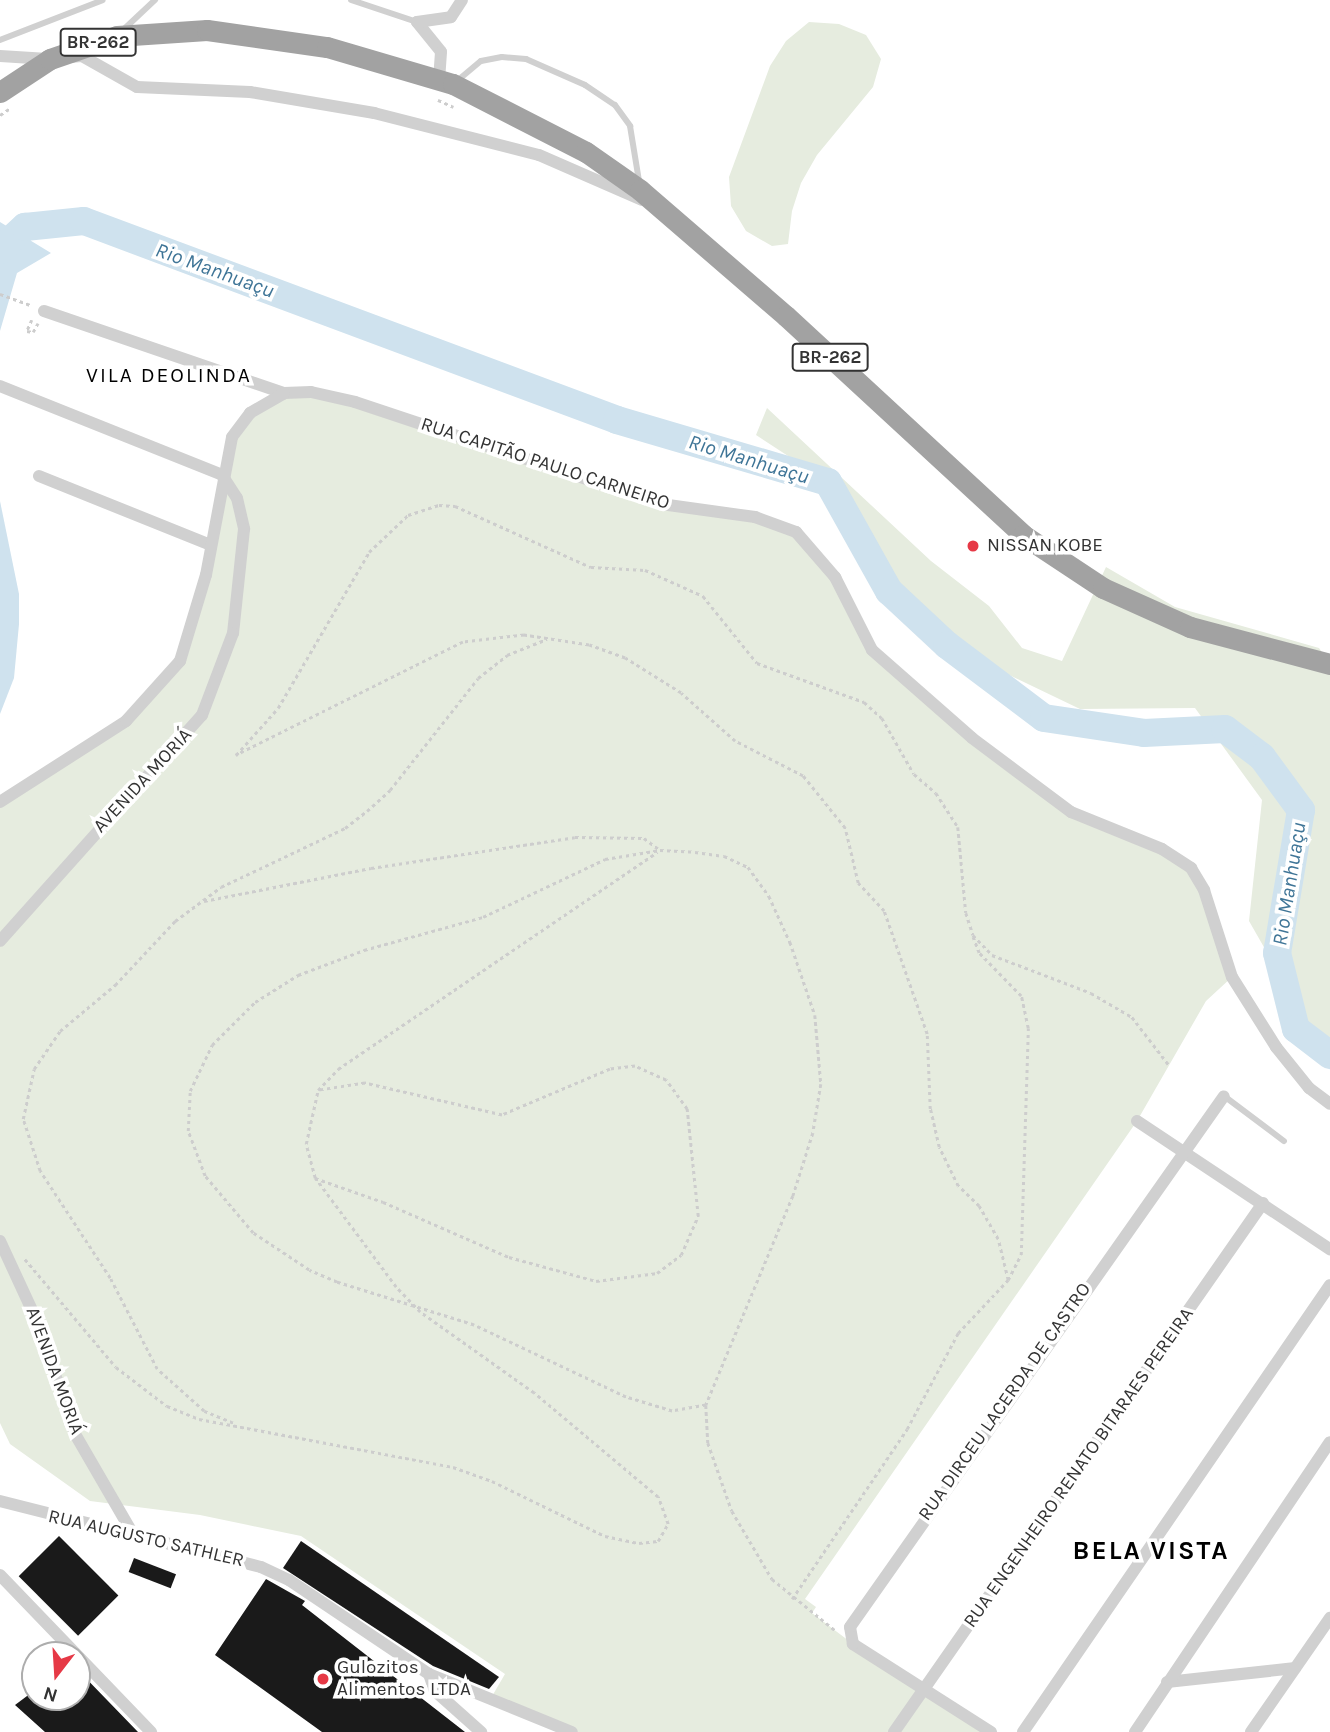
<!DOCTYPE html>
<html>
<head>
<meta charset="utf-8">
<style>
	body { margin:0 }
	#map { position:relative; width:1330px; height:1732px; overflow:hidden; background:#fff; font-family:Karla,sans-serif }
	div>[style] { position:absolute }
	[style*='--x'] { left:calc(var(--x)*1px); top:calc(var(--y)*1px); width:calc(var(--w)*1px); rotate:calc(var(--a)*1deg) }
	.green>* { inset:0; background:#e6ecdf }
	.water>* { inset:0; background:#cfe2ee }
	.river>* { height:28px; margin:-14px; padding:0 14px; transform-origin:14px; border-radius:14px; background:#cfe2ee }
	.building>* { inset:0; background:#1a1a1a; transform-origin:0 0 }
	.path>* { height:2.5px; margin-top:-1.25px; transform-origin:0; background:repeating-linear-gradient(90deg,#cdcdcd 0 3.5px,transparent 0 7px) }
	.service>* { height:6px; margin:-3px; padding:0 3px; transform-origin:3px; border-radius:3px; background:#d0d0d0 }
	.minor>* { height:12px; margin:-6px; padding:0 6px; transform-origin:6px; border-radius:6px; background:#d0d0d0 }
	.trunk>* { height:21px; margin:-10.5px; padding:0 10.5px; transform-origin:10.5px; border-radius:10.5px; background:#a2a2a2 }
	.dots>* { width:19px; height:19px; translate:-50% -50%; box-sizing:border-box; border:4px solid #fff; border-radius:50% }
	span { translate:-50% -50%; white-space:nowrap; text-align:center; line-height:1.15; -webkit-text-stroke:7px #fff; paint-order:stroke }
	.shield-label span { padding:2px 5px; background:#fff; border:2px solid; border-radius:5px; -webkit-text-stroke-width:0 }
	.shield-label { font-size:18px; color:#333; font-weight:700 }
	.street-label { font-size:19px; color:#333 }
	.poi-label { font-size:19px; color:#333 }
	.left { translate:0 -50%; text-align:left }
	.water-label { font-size:21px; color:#3f7597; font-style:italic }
	.neighbourhood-label { font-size:21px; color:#000; letter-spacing:2px }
	.district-label { font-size:26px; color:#000; font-weight:700; letter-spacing:2px }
	.north { position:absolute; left:21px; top:1641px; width:70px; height:70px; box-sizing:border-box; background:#fff; border:2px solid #adadad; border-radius:50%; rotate:197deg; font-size:19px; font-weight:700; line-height:28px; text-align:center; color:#333 }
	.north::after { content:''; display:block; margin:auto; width:24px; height:32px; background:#e63946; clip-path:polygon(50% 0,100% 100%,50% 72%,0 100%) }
</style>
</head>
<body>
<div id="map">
	<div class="green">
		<div style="clip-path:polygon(809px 22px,839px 24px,866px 35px,881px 59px,873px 87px,817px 155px,801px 183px,792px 211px,788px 244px,772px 246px,746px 231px,731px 206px,729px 177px,770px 66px,786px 41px)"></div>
		<div style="clip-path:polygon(311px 392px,661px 504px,755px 517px,796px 532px,835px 577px,872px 650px,1071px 812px,1191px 868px,1232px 977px,1206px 1001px,1137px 1121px,805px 1599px,816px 1607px,812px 1613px,853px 1644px,991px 1732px,572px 1732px,491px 1698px,505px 1674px,301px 1536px,200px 1515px,90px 1501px,10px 1444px,0 1423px,0 802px,81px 751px,158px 690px,195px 621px,232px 437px,265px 402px)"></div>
		<div style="clip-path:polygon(767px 408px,931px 561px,989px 606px,1022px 648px,1062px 661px,1106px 567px,1175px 607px,1319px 648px,1330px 664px,1330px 1050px,1320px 1045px,1249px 921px,1262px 800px,1195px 708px,1080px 709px,947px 645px,889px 591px,828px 482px,756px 435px)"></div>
	</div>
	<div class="water">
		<div style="clip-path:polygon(0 222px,51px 253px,17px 273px,0 331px)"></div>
		<div style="clip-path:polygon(0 501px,19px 594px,19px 624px,14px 678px,0 714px)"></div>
	</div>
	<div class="river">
		<div style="--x:0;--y:250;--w:34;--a:-43"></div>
		<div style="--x:25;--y:227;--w:59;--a:-5.8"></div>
		<div style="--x:84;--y:221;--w:569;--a:20.47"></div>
		<div style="--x:617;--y:420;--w:220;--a:16.4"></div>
		<div style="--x:828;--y:482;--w:125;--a:60.8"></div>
		<div style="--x:889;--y:591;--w:79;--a:43"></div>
		<div style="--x:947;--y:645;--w:121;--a:37"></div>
		<div style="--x:1044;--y:718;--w:101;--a:8.5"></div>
		<div style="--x:1144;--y:733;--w:81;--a:-2.8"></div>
		<div style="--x:1225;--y:729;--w:46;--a:37.1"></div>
		<div style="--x:1262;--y:757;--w:66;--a:53.7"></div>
		<div style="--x:1301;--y:810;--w:145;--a:99.5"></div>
		<div style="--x:1277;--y:953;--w:78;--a:76"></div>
		<div style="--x:1296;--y:1029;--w:43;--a:37.4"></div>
	</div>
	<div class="building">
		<div style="left:59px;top:1536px;width:84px;height:57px;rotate:45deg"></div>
		<div style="clip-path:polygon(301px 1541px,499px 1677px,489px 1689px,433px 1666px,283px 1568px)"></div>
		<div style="left:134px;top:1558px;width:45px;height:15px;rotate:21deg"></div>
		<div style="clip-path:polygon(266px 1579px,305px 1601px,302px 1605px,465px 1732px,322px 1732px,215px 1655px)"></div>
		<div style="clip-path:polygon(77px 1669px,138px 1732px,45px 1732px,15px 1705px,35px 1690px,35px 1697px,77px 1697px)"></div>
	</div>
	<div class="path">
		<div style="--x:438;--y:100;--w:17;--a:24"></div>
		<div style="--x:0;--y:115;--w:11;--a:-34"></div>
		<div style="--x:0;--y:294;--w:33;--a:20"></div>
		<div style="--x:32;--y:320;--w:12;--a:114"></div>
		<div style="--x:27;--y:331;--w:6;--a:9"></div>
		<div style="--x:33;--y:332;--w:10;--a:-61"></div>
		<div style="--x:204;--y:901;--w:170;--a:-11.2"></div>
		<div style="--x:371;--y:868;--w:206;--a:-8.6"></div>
		<div style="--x:575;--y:837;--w:69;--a:0.8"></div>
		<div style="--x:644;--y:838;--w:20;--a:37"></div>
		<div style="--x:315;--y:1178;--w:72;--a:19.4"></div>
		<div style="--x:383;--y:1202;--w:137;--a:23.6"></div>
		<div style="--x:509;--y:1257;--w:90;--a:15.4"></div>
		<div style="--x:596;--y:1281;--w:62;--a:-7.5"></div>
		<div style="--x:657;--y:1273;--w:30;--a:-37"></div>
		<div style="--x:681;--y:1255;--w:43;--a:-66.4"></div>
		<div style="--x:698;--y:1216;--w:108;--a:-95.9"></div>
		<div style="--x:687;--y:1109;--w:36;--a:-126"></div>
		<div style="--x:666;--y:1080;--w:34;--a:-156"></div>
		<div style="--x:635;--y:1066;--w:25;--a:173"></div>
		<div style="--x:610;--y:1069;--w:117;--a:156.9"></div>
		<div style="--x:502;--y:1115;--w:141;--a:-166.9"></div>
		<div style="--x:365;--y:1083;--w:47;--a:171.3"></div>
		<div style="--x:25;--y:1259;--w:141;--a:49.9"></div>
		<div style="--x:116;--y:1367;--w:64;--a:37.4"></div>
		<div style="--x:167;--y:1406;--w:35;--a:22"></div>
		<div style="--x:199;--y:1419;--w:258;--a:10.7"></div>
		<div style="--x:453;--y:1467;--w:41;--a:19.7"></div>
		<div style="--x:492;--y:1481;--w:126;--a:26"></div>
		<div style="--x:605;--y:1536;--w:35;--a:12"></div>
		<div style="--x:639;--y:1543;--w:19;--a:-6"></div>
		<div style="--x:658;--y:1541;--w:20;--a:-60"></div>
		<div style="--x:668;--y:1524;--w:29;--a:-110"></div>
		<div style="--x:658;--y:1497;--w:162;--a:-140"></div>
		<div style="--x:534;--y:1393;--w:140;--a:-144.6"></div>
		<div style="--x:420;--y:1312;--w:35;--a:-134"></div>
		<div style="--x:396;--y:1287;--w:136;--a:-126.6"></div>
		<div style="--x:315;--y:1178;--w:35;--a:-105"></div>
		<div style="--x:306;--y:1144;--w:55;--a:-77.5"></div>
		<div style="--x:318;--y:1090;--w:29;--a:-46"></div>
		<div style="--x:338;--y:1069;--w:386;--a:-34.2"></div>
		<div style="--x:1008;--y:1280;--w:42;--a:-103.7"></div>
		<div style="--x:998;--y:1239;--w:38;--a:-120"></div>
		<div style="--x:979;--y:1206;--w:29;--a:-136"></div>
		<div style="--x:958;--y:1186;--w:43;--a:-116"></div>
		<div style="--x:939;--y:1147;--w:39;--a:-103"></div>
		<div style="--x:930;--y:1109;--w:75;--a:-92.3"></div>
		<div style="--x:927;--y:1034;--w:130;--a:-109.3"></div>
		<div style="--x:884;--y:911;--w:38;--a:-133"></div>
		<div style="--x:858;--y:883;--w:57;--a:-103.3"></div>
		<div style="--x:845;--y:828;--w:67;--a:-128.9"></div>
		<div style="--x:803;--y:776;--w:76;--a:-152.8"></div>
		<div style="--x:735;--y:741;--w:72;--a:-138.4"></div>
		<div style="--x:681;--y:693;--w:66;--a:-148"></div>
		<div style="--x:625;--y:658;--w:38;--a:-160"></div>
		<div style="--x:589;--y:645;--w:66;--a:-171.3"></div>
		<div style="--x:524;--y:635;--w:61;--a:173.5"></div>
		<div style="--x:463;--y:642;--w:254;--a:153.5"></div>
		<div style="--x:236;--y:755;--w:63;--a:-48.2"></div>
		<div style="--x:278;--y:708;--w:181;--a:-59.7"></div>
		<div style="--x:369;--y:552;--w:54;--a:-43.5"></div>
		<div style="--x:408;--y:515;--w:33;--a:-18"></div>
		<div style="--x:439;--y:505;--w:16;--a:4"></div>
		<div style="--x:455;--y:506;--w:149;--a:24.2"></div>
		<div style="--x:591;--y:567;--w:54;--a:3.2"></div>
		<div style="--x:645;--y:570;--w:64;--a:24.1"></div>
		<div style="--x:703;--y:596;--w:86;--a:51.1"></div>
		<div style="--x:757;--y:663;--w:114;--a:20"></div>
		<div style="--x:864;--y:702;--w:24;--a:42"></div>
		<div style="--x:882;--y:718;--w:64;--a:60.3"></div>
		<div style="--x:914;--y:774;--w:29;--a:41"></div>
		<div style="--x:936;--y:793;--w:40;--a:57.1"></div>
		<div style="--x:958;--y:827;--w:86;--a:84.7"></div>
		<div style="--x:966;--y:913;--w:23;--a:72"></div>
		<div style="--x:973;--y:935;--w:28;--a:46"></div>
		<div style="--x:992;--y:955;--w:106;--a:21"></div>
		<div style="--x:1091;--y:993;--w:48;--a:30.3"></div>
		<div style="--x:1132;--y:1017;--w:61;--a:52.4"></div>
		<div style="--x:706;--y:1405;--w:35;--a:170"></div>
		<div style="--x:672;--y:1411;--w:48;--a:-163.1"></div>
		<div style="--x:626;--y:1397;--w:168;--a:-154.7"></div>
		<div style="--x:474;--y:1325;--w:144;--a:-162.6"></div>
		<div style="--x:337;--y:1282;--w:30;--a:-157"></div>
		<div style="--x:309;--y:1270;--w:67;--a:-146.5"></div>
		<div style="--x:253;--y:1233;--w:75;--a:-130.1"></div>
		<div style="--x:205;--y:1176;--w:48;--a:-110.7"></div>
		<div style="--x:188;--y:1131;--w:40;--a:-87.1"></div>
		<div style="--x:190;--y:1091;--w:51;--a:-64.4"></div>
		<div style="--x:212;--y:1045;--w:61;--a:-45"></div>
		<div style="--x:255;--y:1002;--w:51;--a:-32.1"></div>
		<div style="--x:298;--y:975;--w:71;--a:-20.7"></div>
		<div style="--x:364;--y:950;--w:123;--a:-15.5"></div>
		<div style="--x:483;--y:917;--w:135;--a:-25.4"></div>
		<div style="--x:605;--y:859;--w:56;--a:-9.3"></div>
		<div style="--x:660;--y:850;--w:35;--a:3"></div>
		<div style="--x:695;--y:852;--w:29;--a:8"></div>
		<div style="--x:724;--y:856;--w:26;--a:25"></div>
		<div style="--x:748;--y:867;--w:36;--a:54"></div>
		<div style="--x:769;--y:896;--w:51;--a:65.5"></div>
		<div style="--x:790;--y:942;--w:77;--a:71.1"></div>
		<div style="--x:815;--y:1015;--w:69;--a:85"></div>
		<div style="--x:821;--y:1084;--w:50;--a:99.3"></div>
		<div style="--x:813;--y:1133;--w:66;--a:107.6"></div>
		<div style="--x:793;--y:1196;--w:226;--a:112.6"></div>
		<div style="--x:706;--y:1405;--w:38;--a:87"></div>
		<div style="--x:708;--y:1443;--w:72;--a:70.6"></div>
		<div style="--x:732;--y:1511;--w:79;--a:59.5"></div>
		<div style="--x:772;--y:1579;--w:82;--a:39.1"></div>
		<div style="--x:233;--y:1423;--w:31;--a:-158"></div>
		<div style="--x:204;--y:1411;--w:63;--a:-138.2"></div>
		<div style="--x:157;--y:1369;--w:102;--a:-117.3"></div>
		<div style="--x:110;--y:1278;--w:128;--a:-123.2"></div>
		<div style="--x:40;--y:1171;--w:55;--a:-108.1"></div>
		<div style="--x:23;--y:1119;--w:51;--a:-77.6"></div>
		<div style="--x:34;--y:1069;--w:46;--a:-55.6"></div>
		<div style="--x:60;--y:1031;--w:72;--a:-39.9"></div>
		<div style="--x:115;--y:985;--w:88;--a:-46.8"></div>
		<div style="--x:175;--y:921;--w:57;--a:-36.5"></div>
		<div style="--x:221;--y:887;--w:137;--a:-25.4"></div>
		<div style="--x:345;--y:828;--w:28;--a:-38"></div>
		<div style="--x:367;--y:811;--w:31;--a:-42"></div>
		<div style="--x:390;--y:790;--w:142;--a:-51.8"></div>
		<div style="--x:478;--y:678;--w:37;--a:-38"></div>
		<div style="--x:507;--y:655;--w:43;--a:-21.8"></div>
		<div style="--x:792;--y:1599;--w:205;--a:-55.9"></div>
		<div style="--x:907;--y:1429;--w:109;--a:-62"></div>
		<div style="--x:958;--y:1333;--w:73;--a:-46.7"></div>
		<div style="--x:1008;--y:1280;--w:28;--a:-63"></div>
		<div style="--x:1021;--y:1255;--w:227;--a:-88.2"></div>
		<div style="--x:1028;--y:1028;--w:33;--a:-102"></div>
		<div style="--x:1021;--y:996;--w:60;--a:-134.3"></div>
		<div style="--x:979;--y:953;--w:17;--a:-111"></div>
	</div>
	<div class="service">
		<div style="--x:351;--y:0;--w:70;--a:18.4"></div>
		<div style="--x:123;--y:30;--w:44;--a:-43.2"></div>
		<div style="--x:0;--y:40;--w:110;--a:-21.2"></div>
		<div style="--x:457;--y:81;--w:31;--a:-40"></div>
		<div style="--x:481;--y:61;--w:21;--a:-11"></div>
		<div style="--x:502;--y:57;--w:24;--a:5"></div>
		<div style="--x:526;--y:59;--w:64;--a:23.8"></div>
		<div style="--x:585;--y:85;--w:36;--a:34"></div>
		<div style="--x:615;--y:105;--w:26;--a:54"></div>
		<div style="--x:630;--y:126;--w:56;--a:80.7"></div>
		<div style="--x:1224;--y:1096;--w:75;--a:36.9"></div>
	</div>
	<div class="minor">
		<div style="--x:417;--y:22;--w:38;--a:51"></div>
		<div style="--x:441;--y:52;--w:27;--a:94"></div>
		<div style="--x:417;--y:22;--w:34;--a:-8"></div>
		<div style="--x:451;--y:17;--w:20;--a:-57"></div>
		<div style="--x:0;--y:56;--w:48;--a:3.6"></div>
		<div style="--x:69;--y:57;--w:13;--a:-4"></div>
		<div style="--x:82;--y:56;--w:63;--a:29.4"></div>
		<div style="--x:137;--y:87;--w:113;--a:2.5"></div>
		<div style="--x:250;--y:92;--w:126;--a:9.6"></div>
		<div style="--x:374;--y:113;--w:170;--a:14.3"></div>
		<div style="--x:539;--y:155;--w:112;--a:23.6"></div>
		<div style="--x:44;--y:311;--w:254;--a:18.9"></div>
		<div style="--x:284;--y:393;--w:27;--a:-2"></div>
		<div style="--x:311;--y:392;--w:45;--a:12.8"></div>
		<div style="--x:355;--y:402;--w:323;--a:18.4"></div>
		<div style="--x:661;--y:504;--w:95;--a:7.9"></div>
		<div style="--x:755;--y:517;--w:44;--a:20.1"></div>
		<div style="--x:796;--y:532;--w:60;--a:49.1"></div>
		<div style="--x:835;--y:577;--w:82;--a:63.1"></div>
		<div style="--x:872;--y:650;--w:133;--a:41.3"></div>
		<div style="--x:972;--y:738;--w:124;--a:36.8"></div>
		<div style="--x:1071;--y:812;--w:98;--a:22.1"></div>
		<div style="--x:1162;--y:849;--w:35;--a:33"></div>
		<div style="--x:1191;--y:868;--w:26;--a:59"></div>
		<div style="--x:1204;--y:890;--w:91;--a:72.2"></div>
		<div style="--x:1232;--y:977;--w:83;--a:57.8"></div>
		<div style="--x:1276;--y:1047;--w:53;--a:51.2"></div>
		<div style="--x:1309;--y:1088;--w:26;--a:37"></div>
		<div style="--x:0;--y:386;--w:239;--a:21.8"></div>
		<div style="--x:222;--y:475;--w:27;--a:57"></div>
		<div style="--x:237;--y:498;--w:32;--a:77"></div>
		<div style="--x:244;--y:529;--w:105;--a:96"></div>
		<div style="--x:233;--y:633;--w:88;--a:110.7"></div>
		<div style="--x:202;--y:715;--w:303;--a:131.8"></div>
		<div style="--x:39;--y:476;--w:185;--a:21.9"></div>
		<div style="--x:0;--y:802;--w:150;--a:-32.7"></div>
		<div style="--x:126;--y:721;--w:81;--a:-48"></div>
		<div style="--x:180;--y:661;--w:90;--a:-73.2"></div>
		<div style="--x:206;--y:575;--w:140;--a:-79.3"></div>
		<div style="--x:232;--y:437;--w:30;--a:-53"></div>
		<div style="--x:250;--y:413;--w:39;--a:-30"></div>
		<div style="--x:1137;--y:1121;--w:232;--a:33.6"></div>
		<div style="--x:0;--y:1241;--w:88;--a:65.2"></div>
		<div style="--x:37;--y:1321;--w:119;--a:71.4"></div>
		<div style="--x:75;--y:1434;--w:116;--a:59.9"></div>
		<div style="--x:0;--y:1501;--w:269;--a:14.2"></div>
		<div style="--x:261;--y:1567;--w:31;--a:25"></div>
		<div style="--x:289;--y:1580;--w:169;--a:33.9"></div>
		<div style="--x:429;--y:1674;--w:154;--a:22.1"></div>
		<div style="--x:0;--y:1575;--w:218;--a:46.1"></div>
		<div style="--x:429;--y:1674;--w:18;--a:71"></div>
		<div style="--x:435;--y:1691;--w:62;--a:41.7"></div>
		<div style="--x:1167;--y:1682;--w:129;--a:-6.2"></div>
		<div style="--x:894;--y:1732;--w:645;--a:-55.1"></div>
		<div style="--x:991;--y:1732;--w:164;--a:-147.5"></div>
		<div style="--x:853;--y:1644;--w:17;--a:-100"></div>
		<div style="--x:850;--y:1627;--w:649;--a:-54.84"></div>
		<div style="--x:1023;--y:1732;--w:542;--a:-55.52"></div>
		<div style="--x:1135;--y:1732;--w:349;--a:-56.1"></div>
		<div style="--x:1251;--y:1732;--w:139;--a:-55.3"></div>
	</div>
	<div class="trunk">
		<div style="--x:0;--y:92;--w:60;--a:-33.4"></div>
		<div style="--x:50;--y:59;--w:71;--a:-18.9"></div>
		<div style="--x:117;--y:36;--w:90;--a:-3.8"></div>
		<div style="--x:207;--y:30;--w:121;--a:8.1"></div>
		<div style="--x:327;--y:47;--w:131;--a:16.4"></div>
		<div style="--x:453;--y:84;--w:149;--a:27.1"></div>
		<div style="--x:586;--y:152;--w:66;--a:35.1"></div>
		<div style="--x:640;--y:190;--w:193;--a:40.8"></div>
		<div style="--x:786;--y:316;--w:323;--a:42.7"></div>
		<div style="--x:1023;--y:535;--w:96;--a:33.5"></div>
		<div style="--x:1103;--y:588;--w:95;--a:24.1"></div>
		<div style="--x:1190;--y:627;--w:145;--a:14.8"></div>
	</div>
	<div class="dots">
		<div style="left:973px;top:546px;background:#e63946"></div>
		<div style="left:323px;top:1679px;background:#e63946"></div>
	</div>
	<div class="shield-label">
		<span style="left:98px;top:42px">BR-262</span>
		<span style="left:830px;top:357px">BR-262</span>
	</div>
	<div class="street-label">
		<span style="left:545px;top:464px;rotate:18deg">RUA CAPITÃO PAULO CARNEIRO</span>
		<span style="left:143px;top:781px;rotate:-47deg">AVENIDA MORIÁ</span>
		<span style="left:54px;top:1371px;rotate:70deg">AVENIDA MORIÁ</span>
		<span style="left:1005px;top:1402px;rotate:-55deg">RUA DIRCEU LACERDA DE CASTRO</span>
		<span style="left:1079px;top:1468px;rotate:-55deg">RUA ENGENHEIRO RENATO BITARAES PEREIRA</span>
		<span style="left:146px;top:1539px;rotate:13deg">RUA AUGUSTO SATHLER</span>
	</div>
	<div class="poi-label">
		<span class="left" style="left:987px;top:546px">NISSAN KOBE</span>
		<span class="left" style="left:337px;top:1679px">Gulozitos<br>Alimentos LTDA</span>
	</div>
	<div class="water-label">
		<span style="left:215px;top:270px;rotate:20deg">Rio Manhuaçu</span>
		<span style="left:749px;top:459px;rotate:17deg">Rio Manhuaçu</span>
		<span style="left:1289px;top:884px;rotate:-81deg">Rio Manhuaçu</span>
	</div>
	<div class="neighbourhood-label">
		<span style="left:169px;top:375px">VILA DEOLINDA</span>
	</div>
	<div class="district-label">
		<span style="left:1151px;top:1551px">BELA VISTA</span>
	</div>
	<div class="north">N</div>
</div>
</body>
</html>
